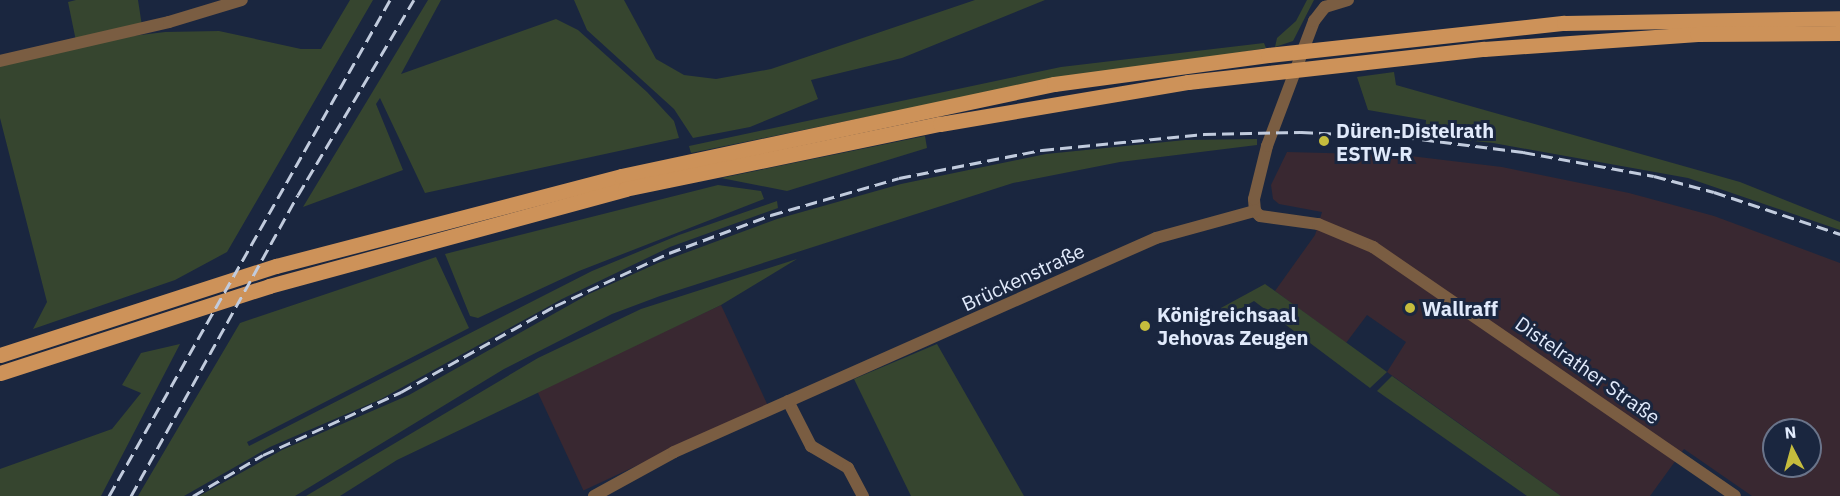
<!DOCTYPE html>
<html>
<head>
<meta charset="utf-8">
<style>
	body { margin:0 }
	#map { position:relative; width:1840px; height:496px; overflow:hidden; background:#1a263f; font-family:"IBM Plex Sans",sans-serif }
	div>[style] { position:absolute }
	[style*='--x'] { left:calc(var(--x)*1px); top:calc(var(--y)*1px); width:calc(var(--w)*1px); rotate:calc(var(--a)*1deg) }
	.commercial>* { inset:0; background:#392831; transform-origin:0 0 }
	.green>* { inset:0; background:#36452f }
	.minor>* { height:12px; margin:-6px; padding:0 6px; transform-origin:6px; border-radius:6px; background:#7a5d42 }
	.major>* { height:15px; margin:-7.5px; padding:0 7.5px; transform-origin:7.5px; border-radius:7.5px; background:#cd9259 }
	.rail>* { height:3px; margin-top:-1.5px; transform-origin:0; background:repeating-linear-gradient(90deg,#c1cbdd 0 12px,transparent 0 18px) }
	.dots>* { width:16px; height:16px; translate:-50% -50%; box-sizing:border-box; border:3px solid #1a263f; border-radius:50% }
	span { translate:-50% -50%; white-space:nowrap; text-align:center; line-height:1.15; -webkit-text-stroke:6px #1a263f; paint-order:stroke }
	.poi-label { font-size:20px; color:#e1eafb; font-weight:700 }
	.left { translate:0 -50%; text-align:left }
	.street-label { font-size:20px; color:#e1eafb }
	.north { position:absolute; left:1762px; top:418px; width:60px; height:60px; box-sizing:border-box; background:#1a263f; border:2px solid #6a748a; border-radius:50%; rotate:354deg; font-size:16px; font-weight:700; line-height:24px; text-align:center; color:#e1eafb }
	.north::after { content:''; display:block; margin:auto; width:21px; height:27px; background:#c5bc3d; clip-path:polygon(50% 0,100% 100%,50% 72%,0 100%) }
</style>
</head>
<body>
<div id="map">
	<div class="commercial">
		<div style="clip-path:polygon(evenodd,1287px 152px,1402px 155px,1502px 167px,1629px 193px,1714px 216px,1840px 263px,1840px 496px,1752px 496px,1684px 449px,1650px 496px,1561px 496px,1387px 372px,1406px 342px,1367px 315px,1346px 343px,1275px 291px,1315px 235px,1322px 212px,1279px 204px,1273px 199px,1271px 185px,1287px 152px,1774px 430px,1810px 430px,1810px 466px,1774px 466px,1774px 430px)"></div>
		<div style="left:721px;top:305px;width:110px;height:203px;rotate:65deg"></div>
	</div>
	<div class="green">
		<div style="clip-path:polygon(76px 0,138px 0,142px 26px,76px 41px,68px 2px)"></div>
		<div style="clip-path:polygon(350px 0,373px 0,227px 252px,175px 280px,33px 329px,47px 302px,0 118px,0 66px,124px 37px,165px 32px,219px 31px,301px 49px,321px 49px)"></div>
		<div style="clip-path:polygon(428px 0,441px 0,401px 74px,556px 19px,578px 30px,647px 92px,674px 121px,679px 138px,425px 193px,380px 98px,376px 104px,403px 170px,303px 207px)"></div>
		<div style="clip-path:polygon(574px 0,624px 0,656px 59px,684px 75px,716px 79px,771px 69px,975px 0,1045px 0,902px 58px,811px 80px,818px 99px,750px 127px,693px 138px,674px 109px,587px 30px)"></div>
		<div style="clip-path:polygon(1307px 0,1314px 0,1293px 41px,1275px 47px,1277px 38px,1296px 21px)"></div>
		<div style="clip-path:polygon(1264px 43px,1266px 48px,866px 117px,691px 153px,689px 146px,1061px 67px)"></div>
		<div style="clip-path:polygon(1394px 72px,1396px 85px,1740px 182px,1840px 222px,1840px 230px,1688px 178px,1493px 143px,1425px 136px,1426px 120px,1368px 110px,1357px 77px)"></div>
		<div style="clip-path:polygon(925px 136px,927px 148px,787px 191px,721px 178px)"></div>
		<div style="clip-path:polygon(1257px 139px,1257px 145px,1120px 162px,1013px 183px,660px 296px,612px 314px,504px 369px,295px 496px,199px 496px,282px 450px,409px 395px,589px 294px,658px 263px,777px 219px,901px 184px,1046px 154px,1185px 140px)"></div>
		<div style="clip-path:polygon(718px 185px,761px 191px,764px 199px,579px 271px,478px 318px,470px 316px,445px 254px)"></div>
		<div style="clip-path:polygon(777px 201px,778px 208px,670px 247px,562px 299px,381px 399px,270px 447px,184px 496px,138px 496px,240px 323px,436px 257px,469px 328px,247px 442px,249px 446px,592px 271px,679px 235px)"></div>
		<div style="clip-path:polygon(797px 259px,721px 305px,397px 460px,340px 496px,306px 496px,538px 358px,641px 309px)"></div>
		<div style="clip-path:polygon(1265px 284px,1275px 291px,1387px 372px,1370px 388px,1254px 301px,1224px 318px,1219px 309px)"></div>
		<div style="clip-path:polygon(180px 344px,101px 496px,0 496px,0 469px,112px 429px,141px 393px,122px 385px,141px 353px)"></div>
		<div style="clip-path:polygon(937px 344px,1024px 496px,911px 496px,854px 379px)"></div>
		<div style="clip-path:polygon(1392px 376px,1561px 496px,1527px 496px,1377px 391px)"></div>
	</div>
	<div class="minor">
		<div style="--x:0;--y:61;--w:173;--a:-13"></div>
		<div style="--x:169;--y:22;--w:76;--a:-16.8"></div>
		<div style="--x:1255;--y:211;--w:7;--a:45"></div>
		<div style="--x:1260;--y:216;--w:59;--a:7.9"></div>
		<div style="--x:1318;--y:224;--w:60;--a:22.7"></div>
		<div style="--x:1373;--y:247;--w:439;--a:34.5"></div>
		<div style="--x:1255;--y:211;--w:12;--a:-95"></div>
		<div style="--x:1254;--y:199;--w:55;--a:-76.2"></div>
		<div style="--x:1267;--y:146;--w:134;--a:-69.4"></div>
		<div style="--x:1314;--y:21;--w:18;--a:-52"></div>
		<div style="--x:1325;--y:7;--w:24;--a:-17"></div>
		<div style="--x:788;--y:401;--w:51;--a:62.9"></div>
		<div style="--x:811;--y:446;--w:43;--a:30.7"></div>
		<div style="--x:848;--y:468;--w:32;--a:62"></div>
		<div style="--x:594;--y:496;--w:91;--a:-28.8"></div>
		<div style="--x:674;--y:452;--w:527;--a:-23.94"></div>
		<div style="--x:1156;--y:238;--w:103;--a:-15.3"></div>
	</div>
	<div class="major">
		<div style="--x:0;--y:355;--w:290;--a:-17.9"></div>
		<div style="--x:276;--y:266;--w:357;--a:-14.6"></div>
		<div style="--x:621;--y:176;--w:443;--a:-12"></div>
		<div style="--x:1054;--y:84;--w:216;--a:-7.7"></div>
		<div style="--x:1268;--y:55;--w:298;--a:-6.2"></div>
		<div style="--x:1564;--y:23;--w:276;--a:-1"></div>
		<div style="--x:0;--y:373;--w:283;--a:-17.9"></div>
		<div style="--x:269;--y:286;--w:369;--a:-15.2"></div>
		<div style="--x:625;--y:189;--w:322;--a:-11.7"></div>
		<div style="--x:940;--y:124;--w:252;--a:-9.6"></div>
		<div style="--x:1188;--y:82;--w:298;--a:-6.4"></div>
		<div style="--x:1484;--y:49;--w:214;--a:-4"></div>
		<div style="--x:1697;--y:34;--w:143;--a:-0.4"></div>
	</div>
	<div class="rail">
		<div style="--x:109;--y:496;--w:570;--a:-60.47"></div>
		<div style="--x:131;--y:496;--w:344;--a:-61"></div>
		<div style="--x:298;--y:195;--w:227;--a:-59.3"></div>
		<div style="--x:193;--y:496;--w:81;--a:-30.4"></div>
		<div style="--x:263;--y:455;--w:152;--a:-24.5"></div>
		<div style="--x:401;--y:392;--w:176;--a:-29.2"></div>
		<div style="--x:555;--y:306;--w:126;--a:-24.9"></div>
		<div style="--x:669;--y:253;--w:109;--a:-20.4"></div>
		<div style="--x:771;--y:215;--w:133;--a:-16.1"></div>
		<div style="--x:899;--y:178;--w:146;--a:-11.1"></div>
		<div style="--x:1042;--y:150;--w:163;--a:-5.6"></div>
		<div style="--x:1204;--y:134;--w:97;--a:-1.2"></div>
		<div style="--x:1301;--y:132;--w:103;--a:2.8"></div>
		<div style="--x:1404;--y:137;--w:120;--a:7.2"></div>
		<div style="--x:1523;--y:152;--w:133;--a:10.4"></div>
		<div style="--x:1654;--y:176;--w:62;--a:14.9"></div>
		<div style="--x:1714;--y:192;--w:133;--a:18.4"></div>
	</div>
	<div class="dots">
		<div style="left:1324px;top:141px;background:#c5bc3d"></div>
		<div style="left:1410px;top:308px;background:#c5bc3d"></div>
		<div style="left:1145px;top:326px;background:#c5bc3d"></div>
	</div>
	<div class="poi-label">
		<span class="left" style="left:1336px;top:142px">Düren-Distelrath<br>ESTW-R</span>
		<span class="left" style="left:1422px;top:308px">Wallraff</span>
		<span class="left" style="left:1157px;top:326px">Königreichsaal<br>Jehovas Zeugen</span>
	</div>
	<div class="street-label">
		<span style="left:1023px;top:277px;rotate:-25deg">Brückenstraße</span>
		<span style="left:1588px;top:370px;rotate:35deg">Distelrather Straße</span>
	</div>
	<div class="north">N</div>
</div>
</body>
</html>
